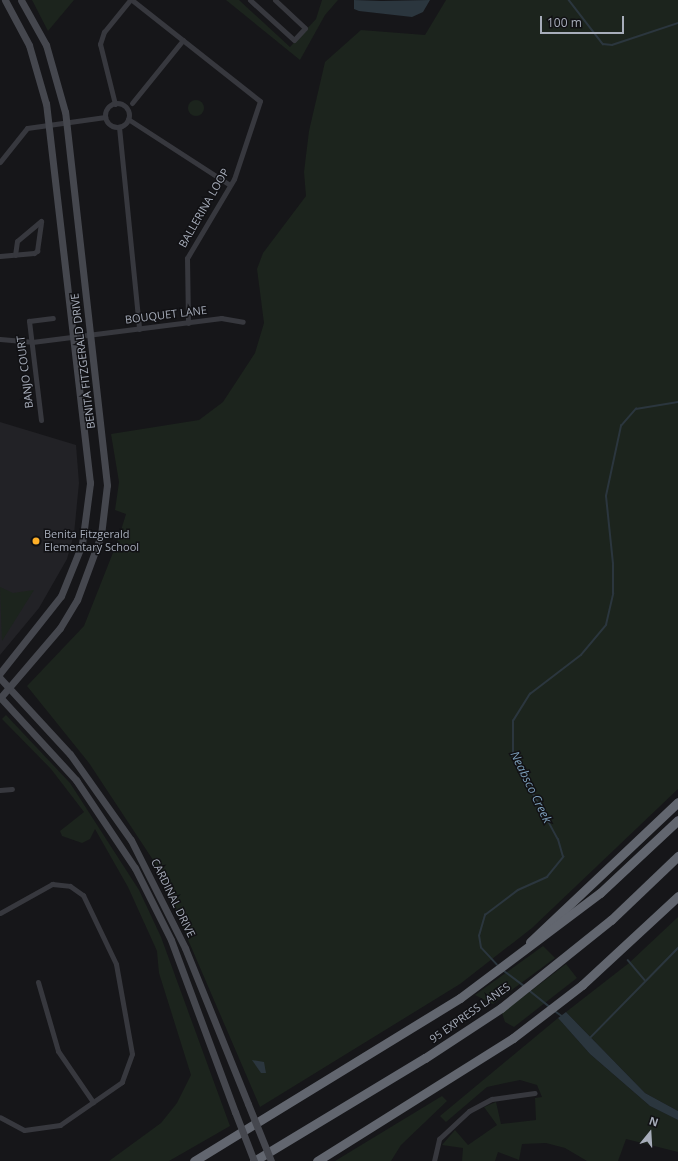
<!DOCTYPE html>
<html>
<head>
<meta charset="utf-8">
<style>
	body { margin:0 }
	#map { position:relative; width:678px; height:1161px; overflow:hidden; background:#161619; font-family:"Open Sans",sans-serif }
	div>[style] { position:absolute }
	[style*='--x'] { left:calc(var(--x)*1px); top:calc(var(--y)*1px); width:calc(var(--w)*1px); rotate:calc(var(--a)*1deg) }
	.built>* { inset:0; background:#222226 }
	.green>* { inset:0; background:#1c241d }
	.round { border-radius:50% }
	.water>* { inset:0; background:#2b363e }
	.stream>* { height:1.5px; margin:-0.75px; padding:0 0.75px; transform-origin:0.75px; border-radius:0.75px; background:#2b363e }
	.minor>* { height:5px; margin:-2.5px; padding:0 2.5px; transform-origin:2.5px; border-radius:2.5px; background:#37383e }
	.minor>.ring { margin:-2.5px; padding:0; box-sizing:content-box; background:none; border:5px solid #37383e; border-radius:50% }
	.secondary>* { height:7px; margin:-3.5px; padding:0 3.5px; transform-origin:3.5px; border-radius:3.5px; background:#45474e }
	.motorway>* { height:9px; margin:-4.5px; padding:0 4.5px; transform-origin:4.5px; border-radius:4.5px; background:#62666f }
	.secondary-bridge>* { height:7px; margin:-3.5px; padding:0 3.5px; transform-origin:3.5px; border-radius:3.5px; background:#45474e }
	.dots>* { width:11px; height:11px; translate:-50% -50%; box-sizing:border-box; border:2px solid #111114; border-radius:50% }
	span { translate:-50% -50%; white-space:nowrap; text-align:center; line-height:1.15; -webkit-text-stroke:3px #111114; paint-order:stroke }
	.street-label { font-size:11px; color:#a7adba }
	.poi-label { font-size:11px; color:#a7adba }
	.left { translate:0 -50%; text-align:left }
	.water-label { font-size:12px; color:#7b9db8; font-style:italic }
	.north { position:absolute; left:630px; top:1113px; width:40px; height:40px; -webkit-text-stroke:3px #111114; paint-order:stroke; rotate:18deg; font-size:11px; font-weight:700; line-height:16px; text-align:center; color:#a7adba }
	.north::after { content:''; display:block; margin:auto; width:14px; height:18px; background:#a7adba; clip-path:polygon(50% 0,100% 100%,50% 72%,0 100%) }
	.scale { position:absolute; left:540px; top:16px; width:84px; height:18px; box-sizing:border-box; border:2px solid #a7adba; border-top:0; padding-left:5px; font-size:12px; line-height:14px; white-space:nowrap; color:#a7adba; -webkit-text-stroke:3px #111114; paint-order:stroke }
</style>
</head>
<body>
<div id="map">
	<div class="built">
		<div style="clip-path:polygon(0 422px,76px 445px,79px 483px,74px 534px,67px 559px,39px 608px,0 655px)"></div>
	</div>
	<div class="green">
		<div style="clip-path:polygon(32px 0,74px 0,48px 31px)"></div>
		<div style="clip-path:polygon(226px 0,239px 0,290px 47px,316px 19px,322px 0,338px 0,325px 15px,300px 60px)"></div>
		<div style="clip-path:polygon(446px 0,678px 0,678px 789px,532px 928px,460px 984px,260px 1107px,155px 863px,89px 763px,27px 686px,84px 626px,118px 540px,126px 514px,115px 510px,119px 482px,111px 434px,199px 420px,223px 402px,255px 353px,264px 323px,257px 269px,263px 253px,306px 196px,304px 172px,309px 131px,325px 62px,361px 30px,425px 35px)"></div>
		<div class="round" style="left:188px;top:100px;width:16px;height:16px"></div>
		<div style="clip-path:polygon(0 587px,13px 593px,34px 590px,2px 641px)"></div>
		<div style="clip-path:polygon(6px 715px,70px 783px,139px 890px,161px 937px,230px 1126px,169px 1161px,109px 1161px,161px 1123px,177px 1103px,191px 1075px,159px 973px,157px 951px,128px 887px,95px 829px,90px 839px,82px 843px,62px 836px,60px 831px,84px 812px,51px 769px,2px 719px)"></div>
		<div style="clip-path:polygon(678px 917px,678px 1111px,645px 1093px,566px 1012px,629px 963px)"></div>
		<div style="clip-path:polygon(543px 946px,555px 958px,493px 1004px,475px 995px)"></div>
		<div style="clip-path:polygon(566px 964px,577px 978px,514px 1027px,505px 1022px,502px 1013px)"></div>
		<div style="clip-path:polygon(558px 1018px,590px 1054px,650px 1106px,678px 1120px,678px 1152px,626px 1139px,618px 1161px,587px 1161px,565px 1148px,546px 1143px,522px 1144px,519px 1160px,498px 1152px,495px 1161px,462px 1161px,463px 1148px,442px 1145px,455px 1130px,468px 1145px,497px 1125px,484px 1107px,496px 1102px,501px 1124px,536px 1120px,535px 1098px,542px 1097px,537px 1085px,520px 1080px,487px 1087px,446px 1122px,440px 1116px)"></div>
		<div style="clip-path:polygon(442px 1096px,447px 1101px,401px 1145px,391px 1161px,335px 1161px)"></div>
	</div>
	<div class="water">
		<div style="clip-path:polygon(354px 0,382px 1px,430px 0,423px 12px,412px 17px,359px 11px,354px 9px)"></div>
		<div style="clip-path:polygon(566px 1012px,645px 1093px,678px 1111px,678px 1120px,650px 1106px,590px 1054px,558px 1018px)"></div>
		<div style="clip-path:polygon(252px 1060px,264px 1062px,266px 1073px,261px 1073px)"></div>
	</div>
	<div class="stream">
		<div style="--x:569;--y:0;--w:56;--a:52.3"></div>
		<div style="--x:603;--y:44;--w:9;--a:6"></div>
		<div style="--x:612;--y:45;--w:70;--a:-18.4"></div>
		<div style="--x:628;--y:960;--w:26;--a:50"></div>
		<div style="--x:497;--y:965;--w:23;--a:-133"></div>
		<div style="--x:481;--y:948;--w:12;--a:-99"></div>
		<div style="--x:479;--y:936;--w:22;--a:-74"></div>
		<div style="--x:485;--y:915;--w:41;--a:-37.1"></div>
		<div style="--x:518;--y:890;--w:32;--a:-24"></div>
		<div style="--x:547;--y:877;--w:26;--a:-51"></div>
		<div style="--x:563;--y:857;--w:18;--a:-106"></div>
		<div style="--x:558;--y:840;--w:94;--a:-118.5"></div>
		<div style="--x:513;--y:757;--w:36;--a:-90"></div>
		<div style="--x:513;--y:721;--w:32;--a:-58"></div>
		<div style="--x:530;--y:694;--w:64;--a:-37.4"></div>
		<div style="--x:581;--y:655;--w:39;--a:-50"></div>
		<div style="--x:606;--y:625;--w:32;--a:-77"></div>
		<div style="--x:613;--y:594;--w:30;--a:-90"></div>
		<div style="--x:613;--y:564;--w:68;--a:-95.9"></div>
		<div style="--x:606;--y:496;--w:72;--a:-77.9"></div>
		<div style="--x:621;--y:426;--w:23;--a:-49"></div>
		<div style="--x:636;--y:409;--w:43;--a:-9.5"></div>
		<div style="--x:503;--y:970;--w:26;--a:37"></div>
		<div style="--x:529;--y:990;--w:26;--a:39"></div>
		<div style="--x:555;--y:1011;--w:9;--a:36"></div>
		<div style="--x:590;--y:1038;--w:126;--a:-45.6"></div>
	</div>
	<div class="minor">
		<div style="--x:132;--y:0;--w:163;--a:38.3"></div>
		<div style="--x:260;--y:101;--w:82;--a:108.4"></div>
		<div style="--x:234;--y:179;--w:92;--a:120.7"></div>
		<div style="--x:187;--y:258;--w:65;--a:89.1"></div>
		<div style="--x:250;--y:0;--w:59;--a:42.3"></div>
		<div style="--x:294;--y:40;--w:16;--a:-47"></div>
		<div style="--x:305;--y:28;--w:41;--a:-137"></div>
		<div style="--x:132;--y:103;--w:81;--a:-51"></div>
		<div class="ring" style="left:105px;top:103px;width:19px;height:19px"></div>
		<div style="--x:115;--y:104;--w:62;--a:-104"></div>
		<div style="--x:100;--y:44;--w:13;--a:-72"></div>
		<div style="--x:104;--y:32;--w:41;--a:-50.9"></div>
		<div style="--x:128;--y:119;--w:121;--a:32.9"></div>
		<div style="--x:119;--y:127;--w:203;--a:84.3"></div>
		<div style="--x:0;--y:162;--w:43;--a:-51.5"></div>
		<div style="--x:27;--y:128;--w:79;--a:-8"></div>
		<div style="--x:0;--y:256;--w:34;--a:-5"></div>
		<div style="--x:34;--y:253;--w:4;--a:-34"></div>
		<div style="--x:37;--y:251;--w:30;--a:-82"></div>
		<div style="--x:41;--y:221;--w:31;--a:140"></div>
		<div style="--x:17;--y:241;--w:14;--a:98"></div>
		<div style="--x:0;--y:339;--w:32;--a:5"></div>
		<div style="--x:32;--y:342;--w:191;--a:-7.2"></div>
		<div style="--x:221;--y:318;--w:22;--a:10"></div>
		<div style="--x:41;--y:420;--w:100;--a:-96.9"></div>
		<div style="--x:29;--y:321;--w:24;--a:-7"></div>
		<div style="--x:0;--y:790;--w:12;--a:-5"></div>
		<div style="--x:0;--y:913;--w:60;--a:-29.1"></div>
		<div style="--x:52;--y:884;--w:18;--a:6"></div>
		<div style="--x:70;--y:886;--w:16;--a:35"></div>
		<div style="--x:83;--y:895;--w:76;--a:64.4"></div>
		<div style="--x:116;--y:964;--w:91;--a:79.9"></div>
		<div style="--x:132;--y:1054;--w:30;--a:110"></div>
		<div style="--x:122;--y:1082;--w:75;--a:145.3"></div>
		<div style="--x:60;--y:1125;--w:36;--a:172"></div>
		<div style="--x:24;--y:1130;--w:27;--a:-152"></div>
		<div style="--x:38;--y:982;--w:72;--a:73.8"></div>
		<div style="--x:58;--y:1051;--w:62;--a:55.5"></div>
		<div style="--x:434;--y:1161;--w:23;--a:-77"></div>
		<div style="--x:439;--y:1139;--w:41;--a:-43"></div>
		<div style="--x:469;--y:1111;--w:26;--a:-28"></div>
		<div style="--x:492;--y:1099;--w:43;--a:-7.9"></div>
	</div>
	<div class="secondary">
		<div style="--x:0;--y:673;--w:98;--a:-51.6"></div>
		<div style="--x:61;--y:596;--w:56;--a:-68"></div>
		<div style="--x:82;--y:544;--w:62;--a:-82.5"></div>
		<div style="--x:90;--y:483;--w:382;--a:-96.6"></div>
		<div style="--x:46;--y:104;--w:61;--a:-106.1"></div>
		<div style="--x:29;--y:45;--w:51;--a:-118.1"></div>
		<div style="--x:0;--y:678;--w:103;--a:47.4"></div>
		<div style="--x:70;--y:754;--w:105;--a:54.7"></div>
		<div style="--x:131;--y:840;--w:121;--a:63.4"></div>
		<div style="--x:185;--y:948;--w:168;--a:68"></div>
		<div style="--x:0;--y:697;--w:113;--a:47.5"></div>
		<div style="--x:76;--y:780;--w:106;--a:56.2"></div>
		<div style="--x:135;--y:868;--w:80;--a:63.4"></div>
		<div style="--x:171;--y:940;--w:184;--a:69.6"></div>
		<div style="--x:0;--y:698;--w:92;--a:-49.4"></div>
		<div style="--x:60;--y:628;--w:33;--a:-59"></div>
		<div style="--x:77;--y:600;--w:69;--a:-69.7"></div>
		<div style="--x:101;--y:535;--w:50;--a:-83.2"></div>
		<div style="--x:107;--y:485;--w:375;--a:-96.4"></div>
		<div style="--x:65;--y:112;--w:70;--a:-105.8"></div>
		<div style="--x:46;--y:45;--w:51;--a:-119.1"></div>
	</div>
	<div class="motorway">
		<div style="--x:530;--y:942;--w:204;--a:-43.4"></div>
		<div style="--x:194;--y:1161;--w:312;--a:-31.5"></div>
		<div style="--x:460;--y:998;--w:175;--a:-36.9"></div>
		<div style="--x:600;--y:893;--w:107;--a:-43.1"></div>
		<div style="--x:254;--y:1161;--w:200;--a:-31.1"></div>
		<div style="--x:425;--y:1058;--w:91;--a:-33.3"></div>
		<div style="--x:501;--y:1008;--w:141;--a:-38.7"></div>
		<div style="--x:611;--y:920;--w:93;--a:-43.7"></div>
		<div style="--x:317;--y:1161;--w:231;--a:-32.1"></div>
		<div style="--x:513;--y:1038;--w:87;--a:-37.5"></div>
		<div style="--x:582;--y:985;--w:131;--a:-42.8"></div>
	</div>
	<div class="secondary-bridge">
		<div style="--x:248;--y:1104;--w:61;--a:68"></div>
		<div style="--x:235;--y:1112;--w:53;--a:68.8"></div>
	</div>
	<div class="dots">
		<div style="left:36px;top:541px;background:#ffb028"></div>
	</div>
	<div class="street-label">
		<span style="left:204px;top:208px;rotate:-60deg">BALLERINA LOOP</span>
		<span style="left:166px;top:315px;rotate:-7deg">BOUQUET LANE</span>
		<span style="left:83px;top:361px;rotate:-97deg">BENITA FITZGERALD DRIVE</span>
		<span style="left:25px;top:372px;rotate:-97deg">BANJO COURT</span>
		<span style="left:173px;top:898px;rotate:64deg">CARDINAL DRIVE</span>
		<span style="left:470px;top:1013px;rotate:-35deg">95 EXPRESS LANES</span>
	</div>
	<div class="poi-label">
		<span class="left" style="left:44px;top:541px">Benita Fitzgerald<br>Elementary School</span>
	</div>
	<div class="water-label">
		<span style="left:531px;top:787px;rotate:64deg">Neabsco Creek</span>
	</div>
	<div class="north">N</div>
	<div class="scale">100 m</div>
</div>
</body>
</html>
